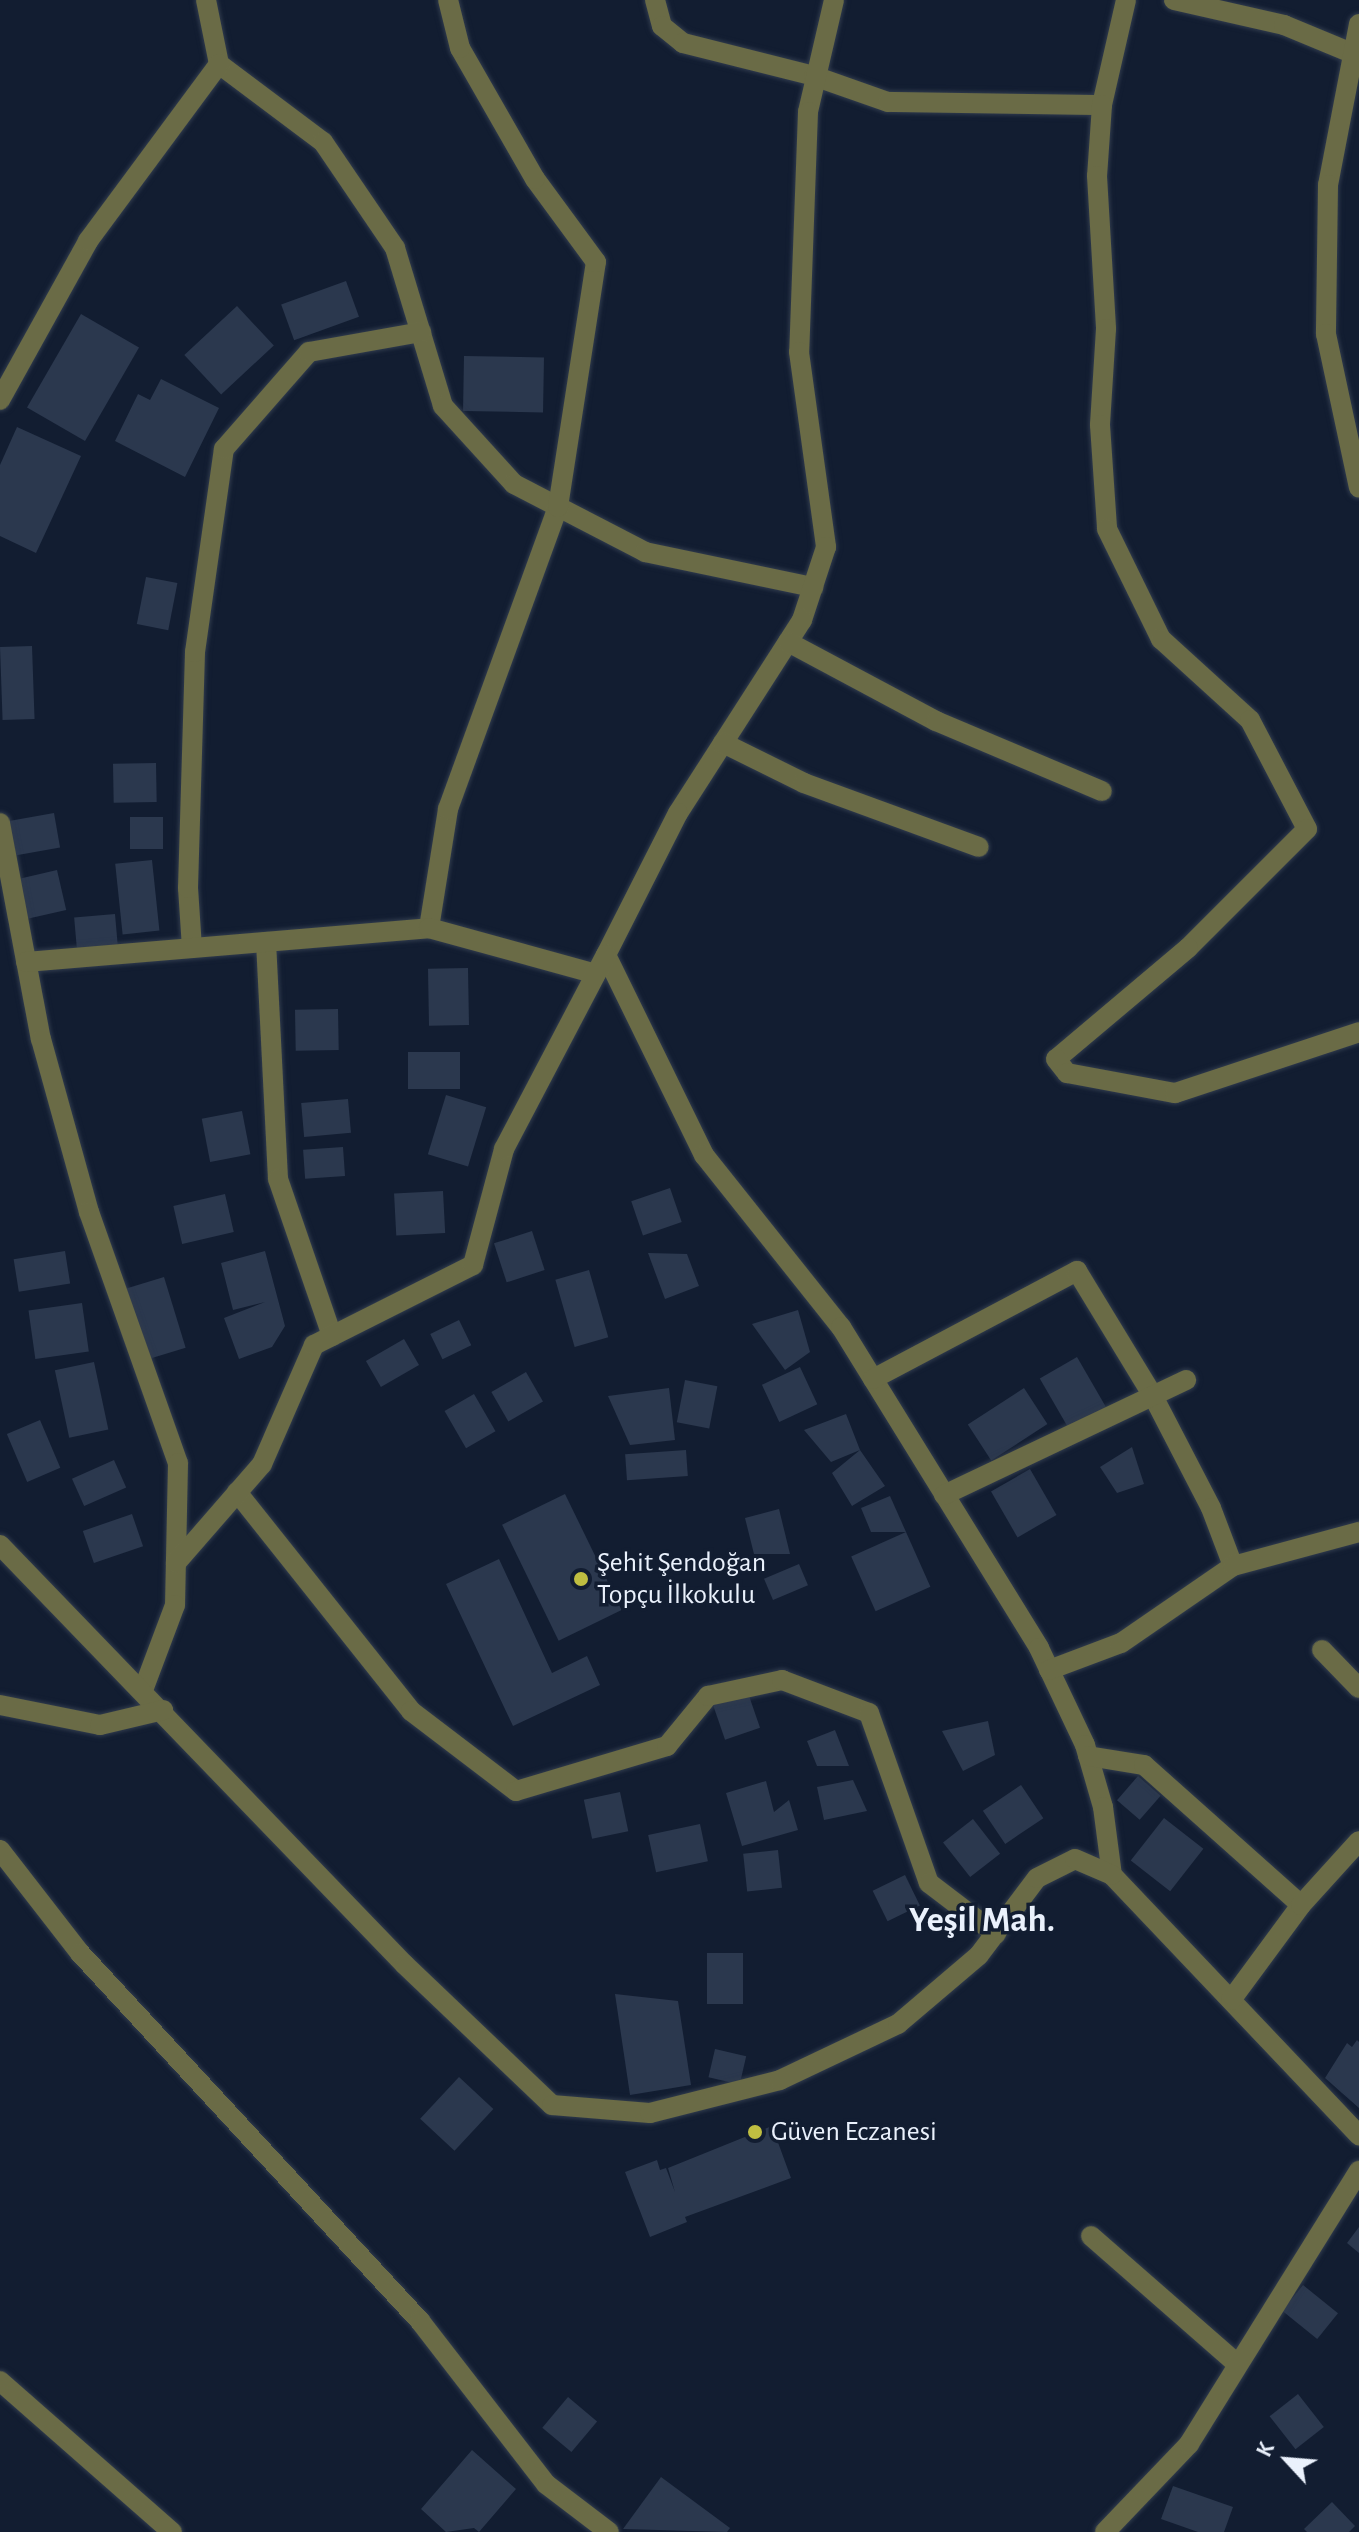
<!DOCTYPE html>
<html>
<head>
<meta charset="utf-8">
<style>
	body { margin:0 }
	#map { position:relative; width:1359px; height:2532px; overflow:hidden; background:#121d31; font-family:"Alegreya Sans",sans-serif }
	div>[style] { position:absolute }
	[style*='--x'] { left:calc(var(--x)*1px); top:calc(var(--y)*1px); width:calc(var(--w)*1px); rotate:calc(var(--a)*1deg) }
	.building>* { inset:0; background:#2b384e; transform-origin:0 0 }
	.roads { filter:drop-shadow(0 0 2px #303b4d) drop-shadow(0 0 2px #303b4d) }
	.minor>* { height:20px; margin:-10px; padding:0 10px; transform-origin:10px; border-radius:10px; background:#6a6b46 }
	.dots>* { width:22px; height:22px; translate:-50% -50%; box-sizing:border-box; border:4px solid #121d31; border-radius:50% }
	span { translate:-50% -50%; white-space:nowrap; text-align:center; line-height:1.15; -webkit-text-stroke:7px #121d31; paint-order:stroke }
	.poi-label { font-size:28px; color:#eaf1fc }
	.left { translate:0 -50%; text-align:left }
	.district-label { font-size:36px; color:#eaf1fc; font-weight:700 }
	.north { position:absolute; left:1247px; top:2420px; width:80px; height:80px; -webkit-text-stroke:6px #121d31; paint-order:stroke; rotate:296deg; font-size:22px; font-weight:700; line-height:32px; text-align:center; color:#eaf1fc }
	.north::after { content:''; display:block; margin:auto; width:28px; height:36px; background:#eaf1fc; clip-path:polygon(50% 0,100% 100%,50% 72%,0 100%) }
</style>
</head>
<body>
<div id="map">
	<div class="building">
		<div style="left:346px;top:281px;width:38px;height:69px;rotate:70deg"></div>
		<div style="left:237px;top:306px;width:54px;height:72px;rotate:47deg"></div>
		<div style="left:81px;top:314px;width:67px;height:108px;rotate:30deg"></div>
		<div style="left:464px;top:356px;width:80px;height:55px;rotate:1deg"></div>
		<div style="clip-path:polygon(161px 379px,219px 408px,185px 477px,115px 441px,138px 394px,150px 400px)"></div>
		<div style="clip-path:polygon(17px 427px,81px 456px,36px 553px,0 536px,0 465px)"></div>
		<div style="left:146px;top:577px;width:32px;height:48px;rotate:11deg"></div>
		<div style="left:32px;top:646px;width:73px;height:32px;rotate:88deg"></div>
		<div style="left:156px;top:763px;width:39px;height:43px;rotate:89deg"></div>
		<div style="left:54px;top:813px;width:35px;height:47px;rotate:80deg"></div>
		<div style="left:130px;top:817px;width:33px;height:32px"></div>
		<div style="left:152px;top:860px;width:71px;height:37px;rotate:84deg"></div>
		<div style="left:57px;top:870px;width:41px;height:43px;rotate:77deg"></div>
		<div style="left:115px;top:914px;width:35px;height:41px;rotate:85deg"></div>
		<div style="left:468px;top:968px;width:57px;height:40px;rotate:89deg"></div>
		<div style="left:338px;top:1009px;width:41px;height:43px;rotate:89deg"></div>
		<div style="left:460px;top:1052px;width:37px;height:52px;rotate:90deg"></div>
		<div style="left:446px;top:1095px;width:42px;height:62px;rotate:17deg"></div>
		<div style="left:348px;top:1099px;width:34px;height:47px;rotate:85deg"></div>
		<div style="left:242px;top:1111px;width:44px;height:41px;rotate:79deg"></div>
		<div style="left:343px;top:1147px;width:29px;height:40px;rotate:86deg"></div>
		<div style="left:670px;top:1188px;width:36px;height:41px;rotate:71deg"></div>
		<div style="left:443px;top:1191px;width:42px;height:49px;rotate:87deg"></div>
		<div style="left:225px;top:1194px;width:39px;height:53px;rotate:77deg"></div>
		<div style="left:532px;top:1231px;width:41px;height:40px;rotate:72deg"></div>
		<div style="left:65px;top:1251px;width:33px;height:52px;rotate:81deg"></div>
		<div style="clip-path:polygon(265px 1251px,285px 1326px,272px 1347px,239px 1359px,224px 1318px,265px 1302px,233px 1310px,221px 1263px)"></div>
		<div style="clip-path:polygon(648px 1253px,687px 1254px,699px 1286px,665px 1299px)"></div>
		<div style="left:589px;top:1270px;width:70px;height:35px;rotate:74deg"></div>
		<div style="left:164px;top:1277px;width:74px;height:42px;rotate:73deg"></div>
		<div style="left:82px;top:1303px;width:49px;height:54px;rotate:82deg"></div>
		<div style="clip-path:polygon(798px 1310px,810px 1352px,785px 1370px,752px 1324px)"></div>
		<div style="left:459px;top:1320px;width:28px;height:32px;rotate:64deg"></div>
		<div style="left:404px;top:1339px;width:30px;height:44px;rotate:60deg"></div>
		<div style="left:1077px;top:1357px;width:59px;height:43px;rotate:60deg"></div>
		<div style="left:94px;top:1362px;width:69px;height:40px;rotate:78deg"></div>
		<div style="left:800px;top:1367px;width:41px;height:42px;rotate:65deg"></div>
		<div style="left:526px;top:1372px;width:34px;height:40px;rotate:60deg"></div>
		<div style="left:685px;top:1380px;width:33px;height:43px;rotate:11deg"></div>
		<div style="clip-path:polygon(669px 1388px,675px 1440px,630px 1445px,608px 1396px)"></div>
		<div style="left:1024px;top:1388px;width:43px;height:67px;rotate:57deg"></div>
		<div style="left:474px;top:1394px;width:43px;height:34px;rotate:60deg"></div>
		<div style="clip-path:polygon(846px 1414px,860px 1450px,885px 1486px,852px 1506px,832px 1473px,860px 1450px,831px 1462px,804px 1430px)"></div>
		<div style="left:40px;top:1420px;width:52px;height:36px;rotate:67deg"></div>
		<div style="clip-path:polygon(1132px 1447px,1144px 1484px,1117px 1493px,1100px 1467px)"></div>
		<div style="left:686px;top:1450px;width:26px;height:61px;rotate:86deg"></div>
		<div style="left:114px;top:1460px;width:30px;height:46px;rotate:66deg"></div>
		<div style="left:1030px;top:1469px;width:53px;height:45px;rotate:60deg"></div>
		<div style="left:565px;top:1494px;width:129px;height:70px;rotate:64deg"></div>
		<div style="clip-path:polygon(890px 1496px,906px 1532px,871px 1532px,861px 1508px)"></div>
		<div style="clip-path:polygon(779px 1509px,790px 1554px,754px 1554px,745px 1518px)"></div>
		<div style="left:132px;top:1514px;width:34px;height:52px;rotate:71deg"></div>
		<div style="left:906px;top:1532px;width:60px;height:60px;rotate:66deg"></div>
		<div style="clip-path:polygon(499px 1559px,552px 1673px,587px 1656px,600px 1685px,513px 1726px,446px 1584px)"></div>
		<div style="left:799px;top:1564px;width:23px;height:38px;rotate:67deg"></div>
		<div style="left:747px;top:1690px;width:40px;height:37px;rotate:71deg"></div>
		<div style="clip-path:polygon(988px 1721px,995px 1755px,963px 1771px,942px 1731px)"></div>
		<div style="clip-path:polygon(835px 1730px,849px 1766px,817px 1766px,807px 1741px)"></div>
		<div style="left:1138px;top:1776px;width:30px;height:32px;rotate:41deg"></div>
		<div style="clip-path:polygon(853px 1780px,867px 1811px,824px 1820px,817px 1787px)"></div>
		<div style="clip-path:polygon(766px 1781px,774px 1812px,789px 1800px,798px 1830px,742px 1846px,726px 1793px)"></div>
		<div style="left:1021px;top:1785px;width:40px;height:46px;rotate:56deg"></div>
		<div style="left:620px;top:1792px;width:40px;height:37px;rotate:78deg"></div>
		<div style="left:1164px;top:1818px;width:50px;height:54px;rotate:38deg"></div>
		<div style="left:973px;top:1819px;width:44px;height:38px;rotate:52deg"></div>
		<div style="left:700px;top:1824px;width:38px;height:53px;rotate:78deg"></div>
		<div style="left:778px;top:1850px;width:38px;height:35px;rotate:84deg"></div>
		<div style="left:905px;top:1875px;width:34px;height:36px;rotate:64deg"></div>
		<div style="left:707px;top:1953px;width:36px;height:51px"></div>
		<div style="clip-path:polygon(615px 1994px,678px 2001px,691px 2085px,630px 2095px)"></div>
		<div style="clip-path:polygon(1357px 2040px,1359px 2042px,1359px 2108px,1325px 2078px,1347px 2043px,1352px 2047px)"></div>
		<div style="left:715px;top:2049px;width:32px;height:29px;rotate:13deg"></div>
		<div style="left:459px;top:2077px;width:47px;height:57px;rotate:43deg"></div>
		<div style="clip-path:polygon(772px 2126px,791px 2178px,685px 2217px,687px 2222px,650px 2237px,625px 2172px,657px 2160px,660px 2170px,666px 2168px,675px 2192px,668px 2168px)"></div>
		<div style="clip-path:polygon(1359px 2227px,1359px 2253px,1347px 2243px)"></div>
		<div style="left:1303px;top:2285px;width:45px;height:33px;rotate:39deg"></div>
		<div style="left:1298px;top:2394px;width:42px;height:36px;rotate:52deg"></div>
		<div style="left:568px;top:2397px;width:38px;height:40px;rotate:40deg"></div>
		<div style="clip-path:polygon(472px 2450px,516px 2489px,479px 2532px,474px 2528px,446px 2532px,421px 2509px)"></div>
		<div style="clip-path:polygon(661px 2477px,730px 2528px,727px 2532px,623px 2529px)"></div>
		<div style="clip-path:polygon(1173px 2486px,1233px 2507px,1224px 2532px,1198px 2532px,1161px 2519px)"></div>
		<div style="clip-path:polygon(1332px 2502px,1355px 2526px,1349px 2532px,1307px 2532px,1304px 2529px)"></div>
	</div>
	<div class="roads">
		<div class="minor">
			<div style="--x:206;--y:0;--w:65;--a:78.5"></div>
			<div style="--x:219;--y:64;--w:130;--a:36.9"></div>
			<div style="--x:323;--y:142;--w:128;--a:55.8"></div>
			<div style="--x:395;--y:248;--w:165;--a:73.1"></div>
			<div style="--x:443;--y:406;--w:105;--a:47.7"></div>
			<div style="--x:514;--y:484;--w:148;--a:27.4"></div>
			<div style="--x:645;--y:552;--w:172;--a:11.8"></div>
			<div style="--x:655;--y:0;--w:27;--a:75"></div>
			<div style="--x:662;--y:26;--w:27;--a:39"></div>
			<div style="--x:683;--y:43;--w:135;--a:14.1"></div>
			<div style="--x:814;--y:76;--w:78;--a:19.4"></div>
			<div style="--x:888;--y:102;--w:214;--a:0.8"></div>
			<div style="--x:834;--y:0;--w:115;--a:103.1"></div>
			<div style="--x:808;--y:112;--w:240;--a:92.1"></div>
			<div style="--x:799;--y:352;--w:197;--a:82.1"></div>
			<div style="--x:826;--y:547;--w:77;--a:108.2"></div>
			<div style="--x:802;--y:620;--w:229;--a:122.7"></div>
			<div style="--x:678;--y:813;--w:159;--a:116.9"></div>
			<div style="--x:606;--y:955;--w:223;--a:63.9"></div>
			<div style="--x:704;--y:1155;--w:220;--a:51.5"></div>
			<div style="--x:841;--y:1327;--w:377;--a:58.3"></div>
			<div style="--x:1039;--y:1648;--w:107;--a:64.6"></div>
			<div style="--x:1085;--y:1745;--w:65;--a:73.8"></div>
			<div style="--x:1103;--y:1807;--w:69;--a:82.5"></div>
			<div style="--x:1112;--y:1875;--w:359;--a:46.5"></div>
			<div style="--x:1126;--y:0;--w:108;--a:102.9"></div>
			<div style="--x:1102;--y:105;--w:71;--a:94"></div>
			<div style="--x:1097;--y:176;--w:153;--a:86.6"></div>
			<div style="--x:1106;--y:329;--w:96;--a:93.6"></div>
			<div style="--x:1100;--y:425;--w:104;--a:86.1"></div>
			<div style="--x:1107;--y:529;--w:123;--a:63.9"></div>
			<div style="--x:1161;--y:639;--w:120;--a:42.3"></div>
			<div style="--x:1250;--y:720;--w:123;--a:62.4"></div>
			<div style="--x:1307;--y:829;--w:168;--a:135"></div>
			<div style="--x:1188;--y:948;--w:172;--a:139.9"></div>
			<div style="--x:1056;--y:1059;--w:18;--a:52"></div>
			<div style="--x:1067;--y:1073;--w:110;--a:10.5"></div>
			<div style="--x:1175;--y:1093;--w:194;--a:-18.3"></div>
			<div style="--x:1174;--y:0;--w:113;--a:12.8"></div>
			<div style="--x:1284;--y:25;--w:81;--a:22.5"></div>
			<div style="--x:1359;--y:24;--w:164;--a:100.9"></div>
			<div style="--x:1328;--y:185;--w:149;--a:90.8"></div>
			<div style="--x:1326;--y:334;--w:157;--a:77.9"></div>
			<div style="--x:0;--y:400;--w:182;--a:-61"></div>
			<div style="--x:88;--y:241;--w:220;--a:-53.5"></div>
			<div style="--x:788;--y:642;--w:168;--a:28.1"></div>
			<div style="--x:936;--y:721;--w:180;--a:22.9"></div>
			<div style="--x:723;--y:743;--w:90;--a:26.3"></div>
			<div style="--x:804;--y:783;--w:186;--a:20.1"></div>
			<div style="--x:0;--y:823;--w:220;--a:79.3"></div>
			<div style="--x:41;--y:1039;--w:180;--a:74.5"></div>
			<div style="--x:89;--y:1212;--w:266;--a:70.5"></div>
			<div style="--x:178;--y:1463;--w:142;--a:91.2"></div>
			<div style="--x:175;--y:1605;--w:91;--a:110.6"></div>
			<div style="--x:429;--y:928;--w:121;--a:-80.9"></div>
			<div style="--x:448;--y:809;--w:321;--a:-70"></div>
			<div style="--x:558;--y:507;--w:248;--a:-81.2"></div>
			<div style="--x:596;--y:262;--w:103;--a:-126.3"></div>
			<div style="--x:535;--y:179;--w:151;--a:-119.8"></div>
			<div style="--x:460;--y:48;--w:49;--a:-104"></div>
			<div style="--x:266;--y:942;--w:237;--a:87.1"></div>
			<div style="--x:278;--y:1179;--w:166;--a:71"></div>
			<div style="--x:192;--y:948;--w:60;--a:-93.8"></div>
			<div style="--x:188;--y:888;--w:236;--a:-88.3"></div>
			<div style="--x:195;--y:652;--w:205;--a:-81.9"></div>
			<div style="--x:224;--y:449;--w:129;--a:-48.8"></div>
			<div style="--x:309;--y:352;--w:114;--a:-10.1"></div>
			<div style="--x:26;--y:962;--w:404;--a:-4.8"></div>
			<div style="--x:429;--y:928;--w:173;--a:15.4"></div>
			<div style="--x:873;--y:1379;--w:231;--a:-27.9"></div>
			<div style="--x:1077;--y:1271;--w:146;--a:58.7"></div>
			<div style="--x:1153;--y:1396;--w:126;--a:62.6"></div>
			<div style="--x:1211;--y:1508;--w:62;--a:69.2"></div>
			<div style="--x:237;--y:1492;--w:280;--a:51.5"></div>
			<div style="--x:411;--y:1711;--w:132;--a:37.3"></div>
			<div style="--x:516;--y:1791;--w:158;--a:-16.6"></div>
			<div style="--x:667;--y:1746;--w:65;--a:-50.6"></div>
			<div style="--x:708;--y:1696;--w:76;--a:-12.2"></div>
			<div style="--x:782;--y:1680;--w:93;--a:20.8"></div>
			<div style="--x:869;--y:1713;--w:180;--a:70.6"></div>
			<div style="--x:929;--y:1883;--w:84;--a:37.3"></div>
			<div style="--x:944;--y:1495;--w:268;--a:-25.4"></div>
			<div style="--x:0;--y:1545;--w:583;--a:46.04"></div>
			<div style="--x:405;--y:1965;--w:203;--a:43.6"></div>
			<div style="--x:552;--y:2105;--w:98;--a:4.7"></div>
			<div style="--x:650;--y:2113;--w:134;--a:-14.2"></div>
			<div style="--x:780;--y:2080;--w:131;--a:-25.4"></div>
			<div style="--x:898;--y:2024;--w:106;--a:-40.4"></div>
			<div style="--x:979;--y:1955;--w:96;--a:-53"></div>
			<div style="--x:1037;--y:1878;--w:42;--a:-26.6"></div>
			<div style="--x:1075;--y:1859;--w:40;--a:23.4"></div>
			<div style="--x:176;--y:1563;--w:131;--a:-49"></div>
			<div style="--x:262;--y:1464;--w:130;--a:-66.4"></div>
			<div style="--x:314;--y:1345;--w:178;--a:-26.7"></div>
			<div style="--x:473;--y:1265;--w:120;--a:-75"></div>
			<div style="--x:504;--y:1149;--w:219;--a:-62.3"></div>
			<div style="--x:1322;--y:1650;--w:53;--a:45.8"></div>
			<div style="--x:1049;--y:1670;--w:77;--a:-20.6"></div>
			<div style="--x:1121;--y:1643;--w:136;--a:-34.5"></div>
			<div style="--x:1233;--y:1566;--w:131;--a:-15.1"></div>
			<div style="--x:0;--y:1705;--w:102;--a:11.3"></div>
			<div style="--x:100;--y:1725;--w:65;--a:-13.4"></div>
			<div style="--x:1088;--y:1756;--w:57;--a:9.1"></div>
			<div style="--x:1144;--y:1765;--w:210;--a:41.7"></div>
			<div style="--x:0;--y:1850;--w:130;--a:52.2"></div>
			<div style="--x:80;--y:1953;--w:501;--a:47.26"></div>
			<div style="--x:420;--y:2321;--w:206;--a:52.3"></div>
			<div style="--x:546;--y:2484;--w:79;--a:37.3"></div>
			<div style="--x:1231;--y:2000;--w:118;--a:-53.6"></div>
			<div style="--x:1301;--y:1905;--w:86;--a:-47.8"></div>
			<div style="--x:1091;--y:2236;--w:194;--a:41.2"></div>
			<div style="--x:0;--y:2381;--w:229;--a:41.3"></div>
			<div style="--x:1105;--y:2532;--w:122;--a:-46.3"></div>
			<div style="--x:1189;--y:2444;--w:322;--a:-58.1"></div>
		</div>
	</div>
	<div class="dots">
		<div style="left:581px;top:1579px;background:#bfbe41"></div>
		<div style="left:755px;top:2132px;background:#bfbe41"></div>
	</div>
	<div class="poi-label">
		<span class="left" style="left:597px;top:1579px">Şehit Şendoğan<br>Topçu İlkokulu</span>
		<span class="left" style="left:771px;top:2132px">Güven Eczanesi</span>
	</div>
	<div class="district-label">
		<span style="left:982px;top:1921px">Yeşil Mah.</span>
	</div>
	<div class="north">K</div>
</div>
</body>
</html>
